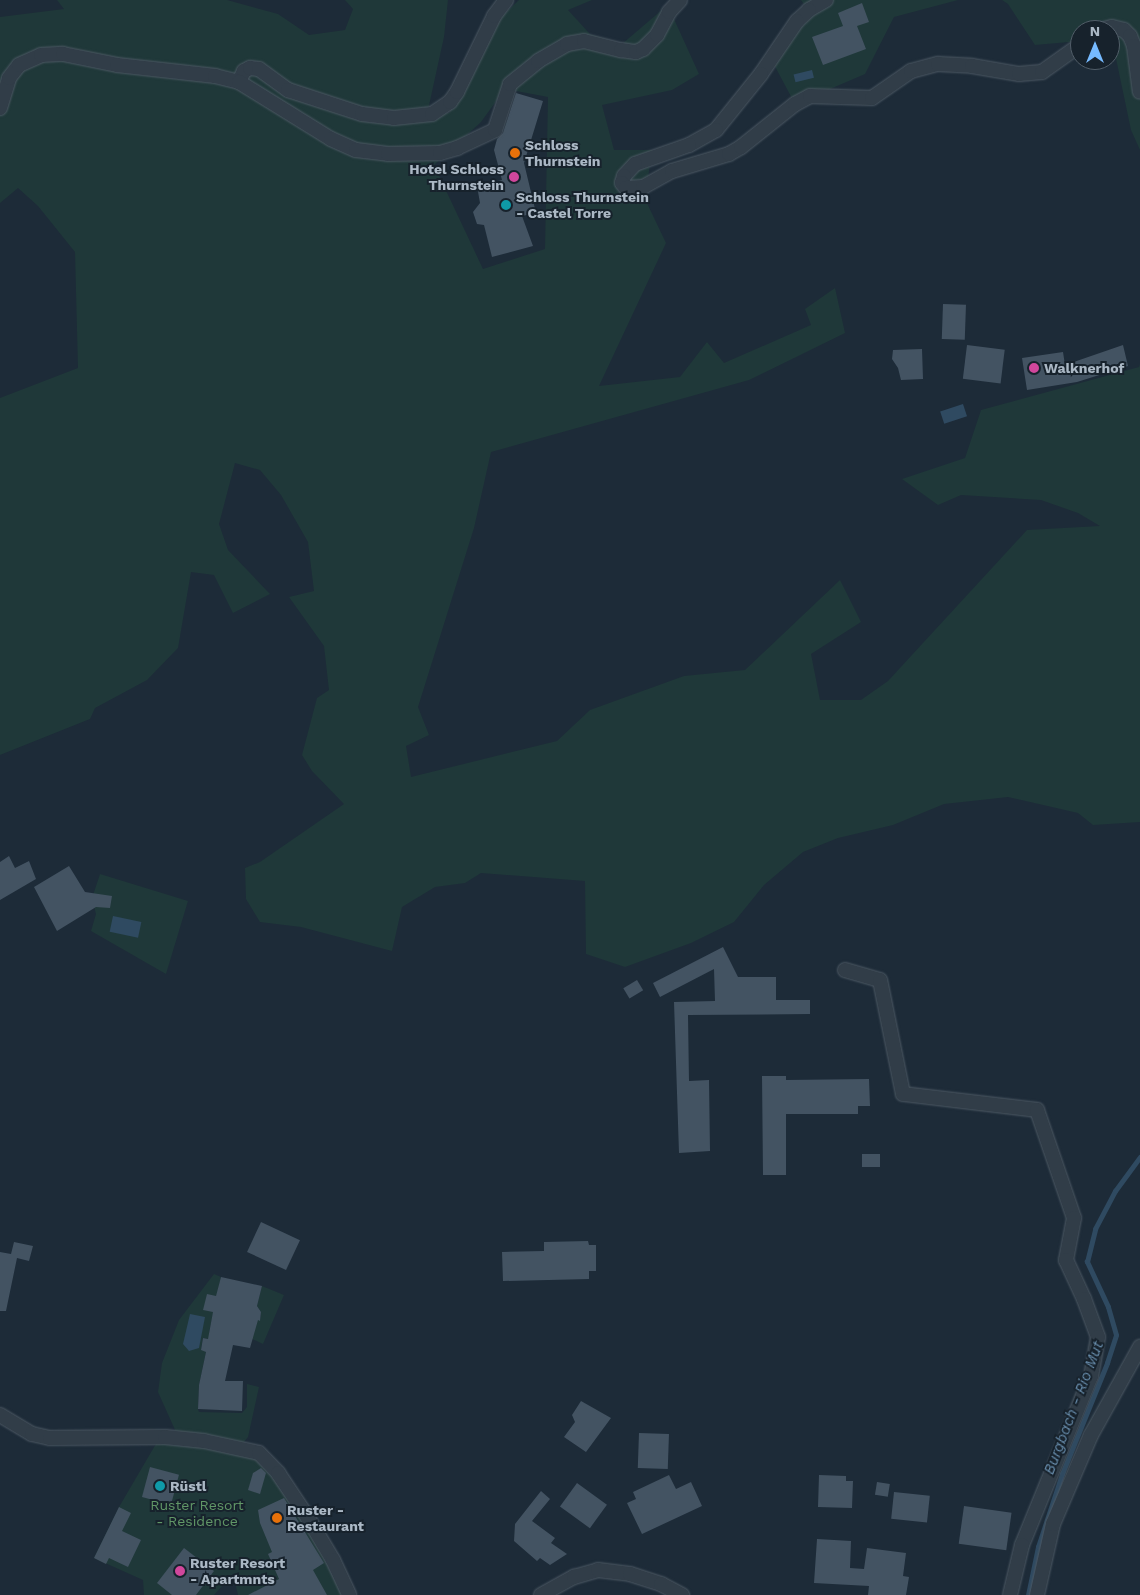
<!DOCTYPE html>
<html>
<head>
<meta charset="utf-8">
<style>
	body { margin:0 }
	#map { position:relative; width:1140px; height:1595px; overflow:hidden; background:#1d2b38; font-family:"Work Sans",sans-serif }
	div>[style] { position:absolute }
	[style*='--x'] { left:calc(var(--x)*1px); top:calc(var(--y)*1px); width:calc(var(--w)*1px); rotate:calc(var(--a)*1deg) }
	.green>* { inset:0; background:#1f3839 }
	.water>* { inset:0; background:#2f4a61; transform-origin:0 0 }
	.stream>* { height:4.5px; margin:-2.25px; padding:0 2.25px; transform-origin:2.25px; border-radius:2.25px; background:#2f4a61 }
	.building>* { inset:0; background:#435362; transform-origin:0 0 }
	.roads { filter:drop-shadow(0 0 1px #4c5863) drop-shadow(0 0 1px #4c5863) }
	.street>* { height:14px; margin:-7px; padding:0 7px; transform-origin:7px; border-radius:7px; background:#313d48 }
	.dots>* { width:14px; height:14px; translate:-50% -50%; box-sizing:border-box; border:2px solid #17222c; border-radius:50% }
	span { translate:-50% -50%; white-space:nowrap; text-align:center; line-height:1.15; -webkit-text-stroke:4px #17222c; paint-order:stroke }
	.poi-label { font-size:14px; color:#abb8c5; font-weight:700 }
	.left { translate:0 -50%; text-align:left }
	.right { translate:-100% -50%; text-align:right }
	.park-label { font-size:14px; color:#619767 }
	.water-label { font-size:15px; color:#688dac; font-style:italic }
	.north { position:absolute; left:1070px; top:20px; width:50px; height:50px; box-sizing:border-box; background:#17222c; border:1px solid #525e69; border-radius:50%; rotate:0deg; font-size:14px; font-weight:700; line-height:20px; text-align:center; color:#abb8c5 }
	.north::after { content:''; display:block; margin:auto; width:18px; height:22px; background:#76baff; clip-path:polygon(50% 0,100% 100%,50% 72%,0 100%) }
</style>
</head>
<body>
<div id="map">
	<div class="green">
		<div style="clip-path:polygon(evenodd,57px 0,227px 0,278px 14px,309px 35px,345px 30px,353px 9px,345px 0,448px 0,444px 37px,428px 110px,449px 113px,501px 17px,519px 0,592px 0,568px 10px,590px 34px,622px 44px,663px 9px,674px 19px,699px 74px,672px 90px,602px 105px,614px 150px,652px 150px,645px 199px,666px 243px,599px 386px,680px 377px,707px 342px,724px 363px,811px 325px,805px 309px,835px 288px,845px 333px,749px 380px,491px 452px,474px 528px,418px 707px,429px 735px,406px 746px,411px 777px,557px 741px,590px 710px,684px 676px,745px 670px,840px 580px,861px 622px,811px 654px,820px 700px,861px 700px,888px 681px,1027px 530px,1100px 526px,1078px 513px,1041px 500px,961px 495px,938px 505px,902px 479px,965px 458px,981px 410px,1139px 367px,1140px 364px,1140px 822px,1093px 825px,1078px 813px,1008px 797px,944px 804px,893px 825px,838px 838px,803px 852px,764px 885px,734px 922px,691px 943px,625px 967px,586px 954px,585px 881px,481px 873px,465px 883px,435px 887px,402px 907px,392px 951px,301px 927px,260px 922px,246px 899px,245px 868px,260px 862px,344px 804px,312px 771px,302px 755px,317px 698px,329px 690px,324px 646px,289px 597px,314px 591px,308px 542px,281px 495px,260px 470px,235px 463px,219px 524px,228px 550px,270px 594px,233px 613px,214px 575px,191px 572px,178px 648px,147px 680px,95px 708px,90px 719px,0 755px,0 398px,78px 368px,75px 252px,38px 206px,18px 188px,0 203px,0 17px,64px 9px,57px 0,505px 89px,548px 97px,545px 249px,483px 269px,434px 165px,481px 122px,505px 89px)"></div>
		<div style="clip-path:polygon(801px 0,958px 0,894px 17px,865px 74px,795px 104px,771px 59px,808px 10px)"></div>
		<div style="clip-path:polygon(1002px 0,1140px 0,1140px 150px,1131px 130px,1110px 30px,1080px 30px,1080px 41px,1035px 45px,1008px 4px)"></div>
		<div style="clip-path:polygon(100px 874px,188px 901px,166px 974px,91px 931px,96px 914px,92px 898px)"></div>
		<div style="clip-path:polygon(214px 1274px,221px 1277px,209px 1333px,216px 1335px,215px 1340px,203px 1338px,201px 1349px,206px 1352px,199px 1385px,198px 1409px,199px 1412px,242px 1413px,247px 1407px,247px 1384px,259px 1387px,248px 1437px,243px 1443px,176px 1432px,158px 1392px,162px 1363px,179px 1320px)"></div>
		<div style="clip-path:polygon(262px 1286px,284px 1295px,263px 1344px,250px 1338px,255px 1320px,260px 1320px,261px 1312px,257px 1306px)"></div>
		<div style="clip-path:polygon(160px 1437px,259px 1453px,349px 1595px,238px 1595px,233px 1574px,214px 1595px,144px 1595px,143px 1580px,94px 1558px,119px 1507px)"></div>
	</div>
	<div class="water">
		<div style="left:812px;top:70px;width:8px;height:19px;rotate:76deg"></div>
		<div style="left:963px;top:404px;width:13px;height:24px;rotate:72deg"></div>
		<div style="left:113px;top:916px;width:29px;height:16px;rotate:12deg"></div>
		<div style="clip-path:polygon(190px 1314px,205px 1317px,199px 1348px,189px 1351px,183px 1344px)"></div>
	</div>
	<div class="stream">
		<div style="--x:1028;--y:1595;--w:49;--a:-78.2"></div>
		<div style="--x:1038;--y:1547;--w:77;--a:-71.8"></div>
		<div style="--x:1062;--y:1474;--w:120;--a:-67.9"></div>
		<div style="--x:1107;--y:1363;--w:29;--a:-72"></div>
		<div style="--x:1116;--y:1335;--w:29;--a:-106"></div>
		<div style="--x:1108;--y:1307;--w:50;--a:-115"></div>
		<div style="--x:1087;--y:1262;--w:34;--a:-76"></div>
		<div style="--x:1095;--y:1229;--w:43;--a:-62.2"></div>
		<div style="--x:1115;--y:1191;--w:42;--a:-53.7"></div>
	</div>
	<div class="building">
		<div style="clip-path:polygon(862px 3px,869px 22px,857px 26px,866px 49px,823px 65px,812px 37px,843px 26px,838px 13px)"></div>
		<div style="clip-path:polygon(516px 93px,543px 101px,524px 163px,536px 213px,522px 216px,533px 246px,492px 257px,484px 225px,477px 224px,473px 212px,480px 203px,477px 186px,502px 180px,494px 150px,497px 139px,503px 133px)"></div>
		<div style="left:943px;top:304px;width:23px;height:35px;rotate:2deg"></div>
		<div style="left:967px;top:345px;width:38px;height:34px;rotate:7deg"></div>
		<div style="clip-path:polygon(1123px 345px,1128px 366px,1077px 382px,1027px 390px,1022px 358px,1063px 352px,1065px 365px)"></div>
		<div style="clip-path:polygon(922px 349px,923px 379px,901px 380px,898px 368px,892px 359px,893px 350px)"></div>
		<div style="clip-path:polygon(9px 856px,15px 868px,29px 861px,36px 879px,0 900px,0 862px)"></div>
		<div style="clip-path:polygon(69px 866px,85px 892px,112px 896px,110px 908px,96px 907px,57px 931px,34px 887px)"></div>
		<div style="clip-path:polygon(723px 947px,738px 977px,776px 977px,776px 1000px,810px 1000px,810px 1014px,688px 1015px,689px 1081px,709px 1080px,710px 1151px,679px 1153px,674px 1002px,715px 1001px,714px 969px,660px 997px,653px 983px)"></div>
		<div style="left:637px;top:980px;width:12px;height:16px;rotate:59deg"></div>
		<div style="clip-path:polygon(762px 1076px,786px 1076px,786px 1080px,869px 1079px,870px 1106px,858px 1106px,858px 1114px,786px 1114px,786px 1175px,763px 1175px)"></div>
		<div style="left:862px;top:1154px;width:18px;height:13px"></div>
		<div style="left:261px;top:1222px;width:43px;height:33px;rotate:25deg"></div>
		<div style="clip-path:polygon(588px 1241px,589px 1245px,596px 1245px,596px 1271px,589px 1271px,589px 1279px,503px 1281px,502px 1252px,544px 1251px,544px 1242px)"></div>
		<div style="clip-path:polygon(14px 1242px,33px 1246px,29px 1261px,17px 1258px,6px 1311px,0 1311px,0 1252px,11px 1254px)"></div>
		<div style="clip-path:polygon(221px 1277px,262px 1286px,257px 1306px,261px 1312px,260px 1321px,258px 1320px,250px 1348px,233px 1345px,225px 1381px,243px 1381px,242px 1411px,198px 1409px,199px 1385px,206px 1352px,201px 1350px,203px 1338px,208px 1339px,213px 1312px,203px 1310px,207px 1294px,216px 1296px)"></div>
		<div style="clip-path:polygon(581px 1401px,611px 1418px,586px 1452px,564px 1437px,575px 1422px,572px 1415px)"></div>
		<div style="left:639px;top:1433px;width:30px;height:35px;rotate:2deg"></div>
		<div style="left:150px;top:1467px;width:30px;height:31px;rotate:15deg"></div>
		<div style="clip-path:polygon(261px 1468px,266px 1473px,260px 1494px,248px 1490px,253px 1473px)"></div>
		<div style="clip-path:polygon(669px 1475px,676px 1489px,691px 1482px,702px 1506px,642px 1534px,627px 1503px,636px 1499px,633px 1492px)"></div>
		<div style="clip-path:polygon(819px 1475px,846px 1476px,846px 1481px,853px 1481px,852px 1508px,818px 1507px)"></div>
		<div style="left:877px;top:1482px;width:13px;height:13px;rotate:9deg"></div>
		<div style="left:577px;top:1483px;width:37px;height:29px;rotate:36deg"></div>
		<div style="clip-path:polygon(541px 1491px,550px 1499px,532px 1521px,555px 1538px,551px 1543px,567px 1554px,550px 1565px,540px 1558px,537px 1561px,514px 1541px,515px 1524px)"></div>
		<div style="left:894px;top:1492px;width:36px;height:27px;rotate:6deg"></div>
		<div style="clip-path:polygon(284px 1498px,324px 1563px,313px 1570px,327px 1595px,248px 1595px,279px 1579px,268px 1554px,272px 1552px,260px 1523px,258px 1510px)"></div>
		<div style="left:964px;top:1506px;width:48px;height:38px;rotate:8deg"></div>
		<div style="clip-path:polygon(119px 1507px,131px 1513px,122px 1531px,141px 1540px,128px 1567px,109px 1558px,106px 1564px,94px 1558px)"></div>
		<div style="clip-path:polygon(817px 1539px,851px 1541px,850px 1568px,864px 1569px,867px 1548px,906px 1553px,903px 1576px,909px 1577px,906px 1595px,868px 1595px,869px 1586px,814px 1583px)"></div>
		<div style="clip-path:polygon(184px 1548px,214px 1571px,196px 1595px,172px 1595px,157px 1583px)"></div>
	</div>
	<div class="roads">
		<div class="street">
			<div style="--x:826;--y:0;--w:20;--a:150"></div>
			<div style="--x:809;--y:10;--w:16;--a:137"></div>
			<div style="--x:797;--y:21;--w:64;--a:124.2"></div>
			<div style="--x:761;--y:74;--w:72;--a:128.8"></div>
			<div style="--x:716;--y:130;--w:31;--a:151"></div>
			<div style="--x:689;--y:145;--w:57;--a:160.6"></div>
			<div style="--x:635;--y:164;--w:16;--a:133"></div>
			<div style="--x:624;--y:176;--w:7;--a:106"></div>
			<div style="--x:622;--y:183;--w:6;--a:51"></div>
			<div style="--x:626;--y:188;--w:17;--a:-3"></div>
			<div style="--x:643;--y:187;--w:33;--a:-29"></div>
			<div style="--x:672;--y:171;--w:59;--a:-16.6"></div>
			<div style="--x:729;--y:154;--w:14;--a:-30"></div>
			<div style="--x:741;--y:147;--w:69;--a:-38.5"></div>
			<div style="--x:795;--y:104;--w:17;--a:-28"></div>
			<div style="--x:810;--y:96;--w:62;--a:1.8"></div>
			<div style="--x:872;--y:98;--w:47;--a:-34.7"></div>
			<div style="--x:911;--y:71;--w:28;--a:-15"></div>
			<div style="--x:938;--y:64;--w:34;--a:3"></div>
			<div style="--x:972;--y:66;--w:48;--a:9.7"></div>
			<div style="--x:1019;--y:74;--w:23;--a:-5"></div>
			<div style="--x:1042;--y:72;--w:47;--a:-35.4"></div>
			<div style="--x:1100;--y:30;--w:12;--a:-14"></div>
			<div style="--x:1112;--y:27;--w:12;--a:14"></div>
			<div style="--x:1124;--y:30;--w:8;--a:45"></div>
			<div style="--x:1130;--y:36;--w:11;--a:68"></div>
			<div style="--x:1134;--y:46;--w:46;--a:82.6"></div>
			<div style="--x:239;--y:82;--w:12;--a:-66"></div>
			<div style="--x:244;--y:71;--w:7;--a:-27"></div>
			<div style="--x:250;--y:68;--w:9;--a:6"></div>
			<div style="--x:259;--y:69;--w:36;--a:36"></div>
			<div style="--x:288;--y:90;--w:78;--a:18"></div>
			<div style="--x:362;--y:114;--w:32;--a:7"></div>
			<div style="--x:394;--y:118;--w:38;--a:-6"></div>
			<div style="--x:432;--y:114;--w:22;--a:-34"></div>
			<div style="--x:450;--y:102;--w:12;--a:-55"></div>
			<div style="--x:457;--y:92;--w:85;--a:-64"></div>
			<div style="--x:494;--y:16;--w:20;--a:-53"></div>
			<div style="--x:0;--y:108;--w:31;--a:-73"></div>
			<div style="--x:9;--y:78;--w:16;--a:-52"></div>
			<div style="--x:19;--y:65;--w:24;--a:-24"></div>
			<div style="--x:41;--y:55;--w:22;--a:-3"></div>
			<div style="--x:63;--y:54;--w:55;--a:11.5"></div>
			<div style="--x:117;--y:65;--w:99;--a:6.4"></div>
			<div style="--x:215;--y:76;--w:25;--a:14"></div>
			<div style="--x:239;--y:82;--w:108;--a:31.8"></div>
			<div style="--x:331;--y:139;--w:27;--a:24"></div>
			<div style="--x:356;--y:150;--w:32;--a:7"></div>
			<div style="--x:388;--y:154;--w:52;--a:-1.1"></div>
			<div style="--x:440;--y:153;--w:18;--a:-16"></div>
			<div style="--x:457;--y:148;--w:42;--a:-25.3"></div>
			<div style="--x:495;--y:130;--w:48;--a:-71.9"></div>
			<div style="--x:510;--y:84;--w:36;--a:-39"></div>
			<div style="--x:538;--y:61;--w:34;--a:-30"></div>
			<div style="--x:567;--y:44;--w:17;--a:-10"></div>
			<div style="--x:584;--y:41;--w:38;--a:14"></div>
			<div style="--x:621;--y:50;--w:15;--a:8"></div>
			<div style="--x:636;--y:52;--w:8;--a:-23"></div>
			<div style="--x:643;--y:49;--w:20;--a:-45"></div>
			<div style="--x:657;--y:35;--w:26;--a:-62"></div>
			<div style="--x:669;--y:12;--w:16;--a:-47"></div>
			<div style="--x:845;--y:970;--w:36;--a:16"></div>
			<div style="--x:880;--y:980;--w:116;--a:78.6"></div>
			<div style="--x:903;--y:1094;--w:135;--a:6.8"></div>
			<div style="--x:1037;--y:1110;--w:114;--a:71.1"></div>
			<div style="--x:1074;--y:1218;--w:43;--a:100.8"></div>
			<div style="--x:1066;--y:1260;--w:43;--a:65.2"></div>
			<div style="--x:1084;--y:1299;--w:40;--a:69.8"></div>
			<div style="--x:1098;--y:1337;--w:40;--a:100"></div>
			<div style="--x:1091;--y:1376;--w:183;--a:112.2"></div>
			<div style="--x:1022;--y:1545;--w:51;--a:103.5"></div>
			<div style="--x:0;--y:1415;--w:37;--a:31"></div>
			<div style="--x:32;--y:1434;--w:18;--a:13"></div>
			<div style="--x:50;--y:1438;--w:115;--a:-0.5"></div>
			<div style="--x:165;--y:1437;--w:39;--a:6"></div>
			<div style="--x:204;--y:1441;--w:56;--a:12.3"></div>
			<div style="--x:259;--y:1453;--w:28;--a:46"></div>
			<div style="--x:278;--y:1473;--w:54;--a:56.3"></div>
			<div style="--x:308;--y:1518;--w:49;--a:59.2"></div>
			<div style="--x:333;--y:1560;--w:38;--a:65"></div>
			<div style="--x:541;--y:1595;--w:38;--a:-29"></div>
			<div style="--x:574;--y:1577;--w:25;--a:-16"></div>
			<div style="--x:598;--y:1570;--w:32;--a:7"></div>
			<div style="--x:630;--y:1574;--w:33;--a:18"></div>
			<div style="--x:661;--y:1584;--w:24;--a:28"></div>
			<div style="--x:1037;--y:1595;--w:73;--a:-77.3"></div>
			<div style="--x:1053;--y:1524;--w:97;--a:-66.9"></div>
			<div style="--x:1091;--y:1435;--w:101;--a:-60.9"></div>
		</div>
	</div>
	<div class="dots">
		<div style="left:515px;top:153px;background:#e8710a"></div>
		<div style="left:514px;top:177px;background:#d1479c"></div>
		<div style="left:506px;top:205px;background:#0f9aa8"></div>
		<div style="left:1034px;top:368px;background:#d1479c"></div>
		<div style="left:160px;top:1486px;background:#0f9aa8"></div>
		<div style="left:277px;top:1518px;background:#e8710a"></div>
		<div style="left:180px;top:1571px;background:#d1479c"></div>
	</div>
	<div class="poi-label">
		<span class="left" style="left:525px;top:153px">Schloss<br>Thurnstein</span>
		<span class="right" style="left:504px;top:177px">Hotel Schloss<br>Thurnstein</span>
		<span class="left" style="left:516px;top:205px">Schloss Thurnstein<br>- Castel Torre</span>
		<span class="left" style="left:1044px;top:368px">Walknerhof</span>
		<span class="left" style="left:170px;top:1486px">Rüstl</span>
		<span class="left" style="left:287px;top:1518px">Ruster -<br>Restaurant</span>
		<span class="left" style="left:190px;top:1571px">Ruster Resort<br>- Apartmnts</span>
	</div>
	<div class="park-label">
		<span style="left:197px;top:1513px">Ruster Resort<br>- Residence</span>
	</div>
	<div class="water-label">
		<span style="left:1074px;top:1408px;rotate:-69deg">Burgbach - Rio Mut</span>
	</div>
	<div class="north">N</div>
</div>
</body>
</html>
